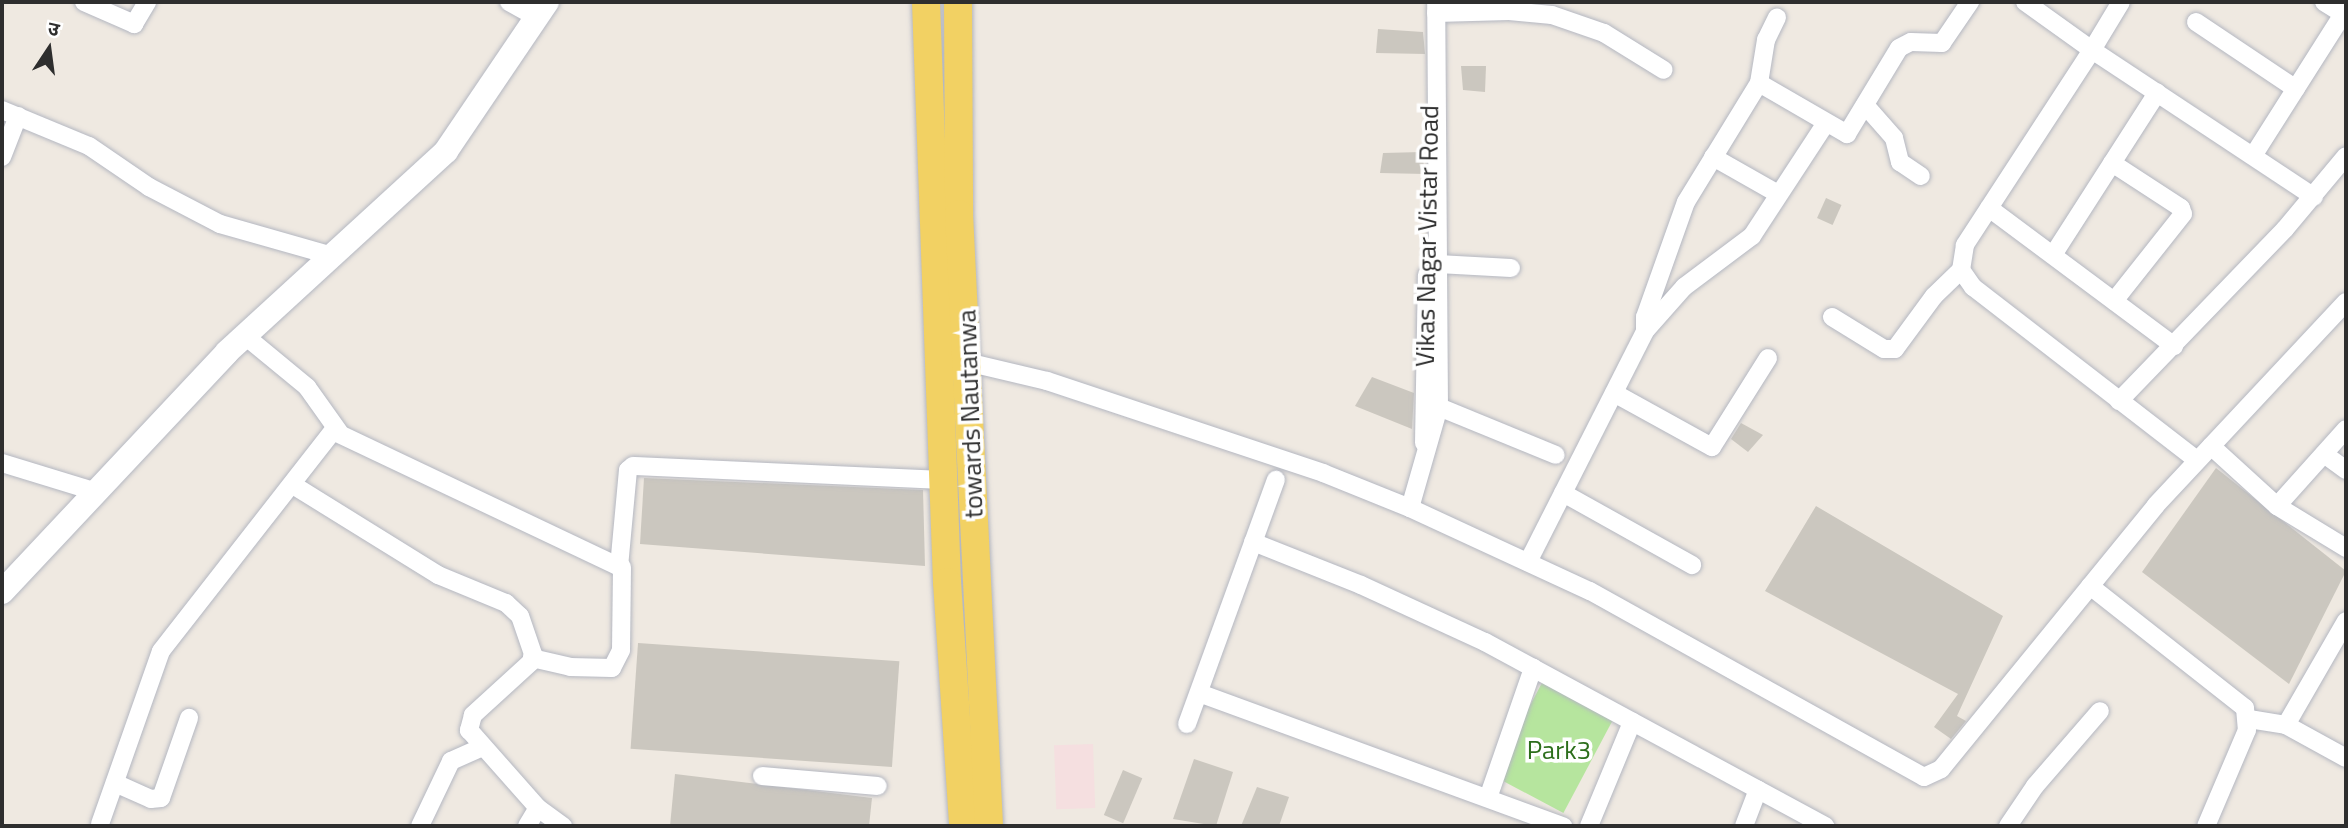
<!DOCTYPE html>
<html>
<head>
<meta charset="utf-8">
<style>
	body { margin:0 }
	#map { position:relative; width:2348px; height:828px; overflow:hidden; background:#efe9e1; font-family:"Titillium Web","Noto Sans Devanagari",sans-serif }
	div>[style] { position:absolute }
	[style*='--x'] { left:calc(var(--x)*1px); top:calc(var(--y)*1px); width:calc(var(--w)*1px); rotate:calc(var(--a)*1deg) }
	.medical>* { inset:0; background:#f5dfe0; transform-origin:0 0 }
	.green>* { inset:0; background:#b6e59e; transform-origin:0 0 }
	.building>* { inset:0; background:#cbc7bf; transform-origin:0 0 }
	.roads { filter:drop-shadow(0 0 2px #b4b7c1) drop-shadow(0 0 2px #b4b7c1) }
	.street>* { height:18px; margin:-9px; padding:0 9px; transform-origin:9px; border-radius:9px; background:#fff }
	.secondary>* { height:24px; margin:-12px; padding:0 12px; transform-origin:12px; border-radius:12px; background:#fff }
	.primary>* { height:28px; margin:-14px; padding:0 14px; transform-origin:14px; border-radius:14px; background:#f2d163 }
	span { translate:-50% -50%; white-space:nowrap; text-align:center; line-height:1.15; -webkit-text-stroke:7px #fff; paint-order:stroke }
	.street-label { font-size:26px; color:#2e2e2e }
	.park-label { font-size:26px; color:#2c6e1b }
	.frame { position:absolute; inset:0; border:4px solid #2e2e2e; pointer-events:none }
	.north { position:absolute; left:14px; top:14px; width:70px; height:70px; -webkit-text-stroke:5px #fff; paint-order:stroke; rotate:13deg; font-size:19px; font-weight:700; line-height:28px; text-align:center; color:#2e2e2e }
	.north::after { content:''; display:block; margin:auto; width:24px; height:32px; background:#2e2e2e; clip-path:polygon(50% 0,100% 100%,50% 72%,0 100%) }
</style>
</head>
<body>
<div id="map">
	<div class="medical">
		<div style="left:1093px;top:744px;width:64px;height:39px;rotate:88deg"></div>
	</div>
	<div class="green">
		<div style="left:1543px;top:681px;width:80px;height:107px;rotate:28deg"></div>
	</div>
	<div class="building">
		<div style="clip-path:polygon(1378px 29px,1423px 32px,1425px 54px,1376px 53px)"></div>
		<div style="clip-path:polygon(1461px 66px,1486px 66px,1485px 92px,1463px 90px)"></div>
		<div style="clip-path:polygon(1422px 152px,1425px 174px,1380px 173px,1383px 153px)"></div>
		<div style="left:1826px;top:198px;width:17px;height:22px;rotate:24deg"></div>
		<div style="clip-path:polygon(1372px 377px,1414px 393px,1412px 429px,1355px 406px)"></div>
		<div style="clip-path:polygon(1741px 423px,1763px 435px,1748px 452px,1731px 439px)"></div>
		<div style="clip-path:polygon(2216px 468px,2346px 571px,2289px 684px,2142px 572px)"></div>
		<div style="clip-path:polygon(644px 478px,923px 490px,925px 566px,640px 544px)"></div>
		<div style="clip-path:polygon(1816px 506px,2003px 616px,1957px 716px,1966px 721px,1951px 739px,1934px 727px,1958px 694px,1765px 591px)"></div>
		<div style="left:638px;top:643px;width:262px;height:106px;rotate:4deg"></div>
		<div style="clip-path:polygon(1194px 759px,1233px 772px,1216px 826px,1173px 819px)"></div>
		<div style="left:1123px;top:770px;width:21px;height:49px;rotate:23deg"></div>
		<div style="clip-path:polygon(675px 774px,872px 798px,869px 826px,670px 826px)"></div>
		<div style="clip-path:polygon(1257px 787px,1289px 797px,1279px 826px,1241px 826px)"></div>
	</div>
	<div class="roads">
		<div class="street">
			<div style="--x:84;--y:2;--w:55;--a:23.7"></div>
			<div style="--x:134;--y:24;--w:26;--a:-59"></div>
			<div style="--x:509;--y:2;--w:31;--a:29"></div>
			<div style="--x:2025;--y:2;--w:82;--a:35.6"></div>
			<div style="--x:2092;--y:50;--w:233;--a:123.1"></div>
			<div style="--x:1965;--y:245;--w:25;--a:99"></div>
			<div style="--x:1961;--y:270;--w:21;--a:55"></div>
			<div style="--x:1973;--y:287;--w:283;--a:37.7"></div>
			<div style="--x:2121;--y:2;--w:56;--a:121.1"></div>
			<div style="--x:2092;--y:50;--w:266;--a:33.5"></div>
			<div style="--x:2324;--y:2;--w:26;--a:32"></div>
			<div style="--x:1436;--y:13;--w:73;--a:-1.6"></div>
			<div style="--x:1509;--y:11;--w:43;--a:5.3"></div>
			<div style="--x:1552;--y:15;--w:55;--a:19.1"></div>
			<div style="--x:1604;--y:33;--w:70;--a:31.7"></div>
			<div style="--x:2196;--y:22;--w:120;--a:33.8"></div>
			<div style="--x:1759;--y:83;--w:102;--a:30.1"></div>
			<div style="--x:1847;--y:134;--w:100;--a:-58.8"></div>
			<div style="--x:1899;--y:48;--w:13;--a:-27"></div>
			<div style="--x:1911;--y:42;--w:31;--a:2"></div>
			<div style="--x:1942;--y:43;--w:50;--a:-55.7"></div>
			<div style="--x:1865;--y:105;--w:44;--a:48.7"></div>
			<div style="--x:1894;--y:138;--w:25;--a:76"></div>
			<div style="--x:1900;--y:162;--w:25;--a:34"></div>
			<div style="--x:2;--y:110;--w:94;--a:22.5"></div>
			<div style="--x:89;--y:146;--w:73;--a:34.3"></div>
			<div style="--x:149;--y:187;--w:80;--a:27.5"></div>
			<div style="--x:220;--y:224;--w:113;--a:15.9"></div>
			<div style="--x:2253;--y:156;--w:168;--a:-57.6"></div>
			<div style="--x:2;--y:157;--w:44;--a:-68.7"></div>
			<div style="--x:1713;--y:157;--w:75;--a:29.6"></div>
			<div style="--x:2112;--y:163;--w:82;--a:33.1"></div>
			<div style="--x:2181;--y:208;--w:6;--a:72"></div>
			<div style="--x:2183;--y:214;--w:111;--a:128.4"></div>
			<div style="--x:1989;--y:208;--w:231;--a:36.7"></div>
			<div style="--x:2053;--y:255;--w:193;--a:-57.3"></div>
			<div style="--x:1438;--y:264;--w:73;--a:3.1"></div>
			<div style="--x:1832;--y:317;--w:61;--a:31.6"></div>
			<div style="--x:1884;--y:349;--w:11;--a:0"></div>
			<div style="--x:1895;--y:349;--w:66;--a:-53.7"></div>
			<div style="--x:1934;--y:296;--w:37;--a:-44"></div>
			<div style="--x:1645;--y:331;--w:14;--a:-90"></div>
			<div style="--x:1645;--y:317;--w:122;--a:-70.4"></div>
			<div style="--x:1686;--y:202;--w:140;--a:-58.5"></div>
			<div style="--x:1759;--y:83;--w:44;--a:-80.8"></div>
			<div style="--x:1766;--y:40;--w:25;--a:-64"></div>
			<div style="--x:244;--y:335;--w:82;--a:39.5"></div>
			<div style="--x:307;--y:387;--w:55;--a:54.6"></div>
			<div style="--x:967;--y:362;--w:82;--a:13.4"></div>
			<div style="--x:1047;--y:381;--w:291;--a:18.4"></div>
			<div style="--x:1323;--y:473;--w:94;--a:21.9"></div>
			<div style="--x:1410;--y:508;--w:198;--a:24.8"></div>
			<div style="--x:1590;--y:591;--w:382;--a:29.1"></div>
			<div style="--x:1924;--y:777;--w:19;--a:-25"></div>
			<div style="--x:1941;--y:769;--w:340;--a:-50.8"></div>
			<div style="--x:2156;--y:505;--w:278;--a:-46.9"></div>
			<div style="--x:1614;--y:393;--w:112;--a:28.9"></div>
			<div style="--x:1712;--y:447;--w:105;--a:-57.8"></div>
			<div style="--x:2119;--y:401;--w:239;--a:-46"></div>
			<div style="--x:2285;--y:229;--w:95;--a:-50.1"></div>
			<div style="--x:1439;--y:407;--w:126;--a:22.3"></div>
			<div style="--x:1424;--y:443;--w:168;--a:-89"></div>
			<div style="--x:2211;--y:446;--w:89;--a:42.3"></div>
			<div style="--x:2277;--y:506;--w:81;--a:31.3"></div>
			<div style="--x:2324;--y:454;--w:27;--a:36"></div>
			<div style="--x:2;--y:463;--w:99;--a:17"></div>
			<div style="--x:293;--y:485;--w:171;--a:31.8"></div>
			<div style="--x:438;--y:575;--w:74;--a:22.4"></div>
			<div style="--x:506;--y:603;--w:19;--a:43"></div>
			<div style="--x:520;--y:616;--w:40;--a:71.1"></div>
			<div style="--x:533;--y:654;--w:8;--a:104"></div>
			<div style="--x:531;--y:662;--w:79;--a:137.6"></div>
			<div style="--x:473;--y:715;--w:16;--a:105"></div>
			<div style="--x:469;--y:730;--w:104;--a:48.5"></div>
			<div style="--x:538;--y:808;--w:31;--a:36"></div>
			<div style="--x:1563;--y:493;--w:148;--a:29.2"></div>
			<div style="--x:2277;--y:506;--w:103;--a:-48.1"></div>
			<div style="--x:1410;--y:508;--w:105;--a:-74"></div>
			<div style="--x:1439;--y:407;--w:405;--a:-90.4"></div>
			<div style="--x:1253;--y:542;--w:116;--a:21.7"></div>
			<div style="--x:1361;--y:585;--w:136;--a:24.7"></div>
			<div style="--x:1485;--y:642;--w:387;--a:28.4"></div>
			<div style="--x:1528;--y:562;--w:259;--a:-63.1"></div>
			<div style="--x:1645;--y:331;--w:59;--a:-48.4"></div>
			<div style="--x:1684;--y:287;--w:85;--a:-36.9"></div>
			<div style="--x:1752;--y:236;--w:135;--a:-56.8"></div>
			<div style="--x:2090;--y:586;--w:197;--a:38.2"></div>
			<div style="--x:2245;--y:708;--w:22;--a:85"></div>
			<div style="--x:2247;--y:730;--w:104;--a:113.1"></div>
			<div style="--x:532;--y:658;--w:39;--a:13"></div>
			<div style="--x:570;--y:667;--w:42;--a:1.4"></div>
			<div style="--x:612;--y:668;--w:20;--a:-63"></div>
			<div style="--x:621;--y:650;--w:83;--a:-89.3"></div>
			<div style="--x:1199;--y:693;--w:388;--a:20.1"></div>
			<div style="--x:2249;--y:719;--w:37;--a:9"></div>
			<div style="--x:2286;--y:725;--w:68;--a:28.8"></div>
			<div style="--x:1187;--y:724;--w:260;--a:-70"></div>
			<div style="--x:2286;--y:725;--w:120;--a:-60"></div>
			<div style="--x:762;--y:776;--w:116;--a:4.9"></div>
			<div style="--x:115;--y:783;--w:39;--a:24"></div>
			<div style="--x:151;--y:799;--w:10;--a:-6"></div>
			<div style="--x:161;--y:798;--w:85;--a:-70.7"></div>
			<div style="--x:1488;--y:798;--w:138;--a:-70.9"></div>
			<div style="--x:100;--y:824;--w:183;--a:-70.6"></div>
			<div style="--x:161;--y:651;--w:279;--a:-52"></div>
			<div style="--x:333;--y:431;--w:317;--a:25.4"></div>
			<div style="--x:619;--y:567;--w:97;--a:-84.7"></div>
			<div style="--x:628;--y:470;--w:6;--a:-39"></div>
			<div style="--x:633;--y:466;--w:312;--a:2.6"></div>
			<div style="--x:420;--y:826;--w:72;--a:-64.5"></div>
			<div style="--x:451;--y:761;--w:32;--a:-24"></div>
			<div style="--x:527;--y:826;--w:21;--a:-59"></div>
			<div style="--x:1589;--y:826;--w:113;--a:-67.5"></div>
			<div style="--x:1744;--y:826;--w:39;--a:-69"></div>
			<div style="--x:2008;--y:826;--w:48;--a:-56"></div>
			<div style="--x:2035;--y:786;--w:99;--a:-49.1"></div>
		</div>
		<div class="secondary">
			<div style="--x:2;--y:592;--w:329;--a:-46.8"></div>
			<div style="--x:227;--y:352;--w:297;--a:-42.5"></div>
			<div style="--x:446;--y:151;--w:180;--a:-55.9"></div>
		</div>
		<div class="primary">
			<div style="--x:926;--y:2;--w:580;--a:87.93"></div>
			<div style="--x:947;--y:582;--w:245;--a:86.2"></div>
			<div style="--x:958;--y:2;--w:212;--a:89.7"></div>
			<div style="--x:959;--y:214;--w:613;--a:87.19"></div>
		</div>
	</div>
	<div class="street-label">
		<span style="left:1427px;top:236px;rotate:-89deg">Vikas Nagar Vistar Road</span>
		<span style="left:970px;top:414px;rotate:-92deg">towards Nautanwa</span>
	</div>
	<div class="park-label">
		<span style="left:1559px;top:750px">Park3</span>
	</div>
	<div class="frame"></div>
	<div class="north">उ</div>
</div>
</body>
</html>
